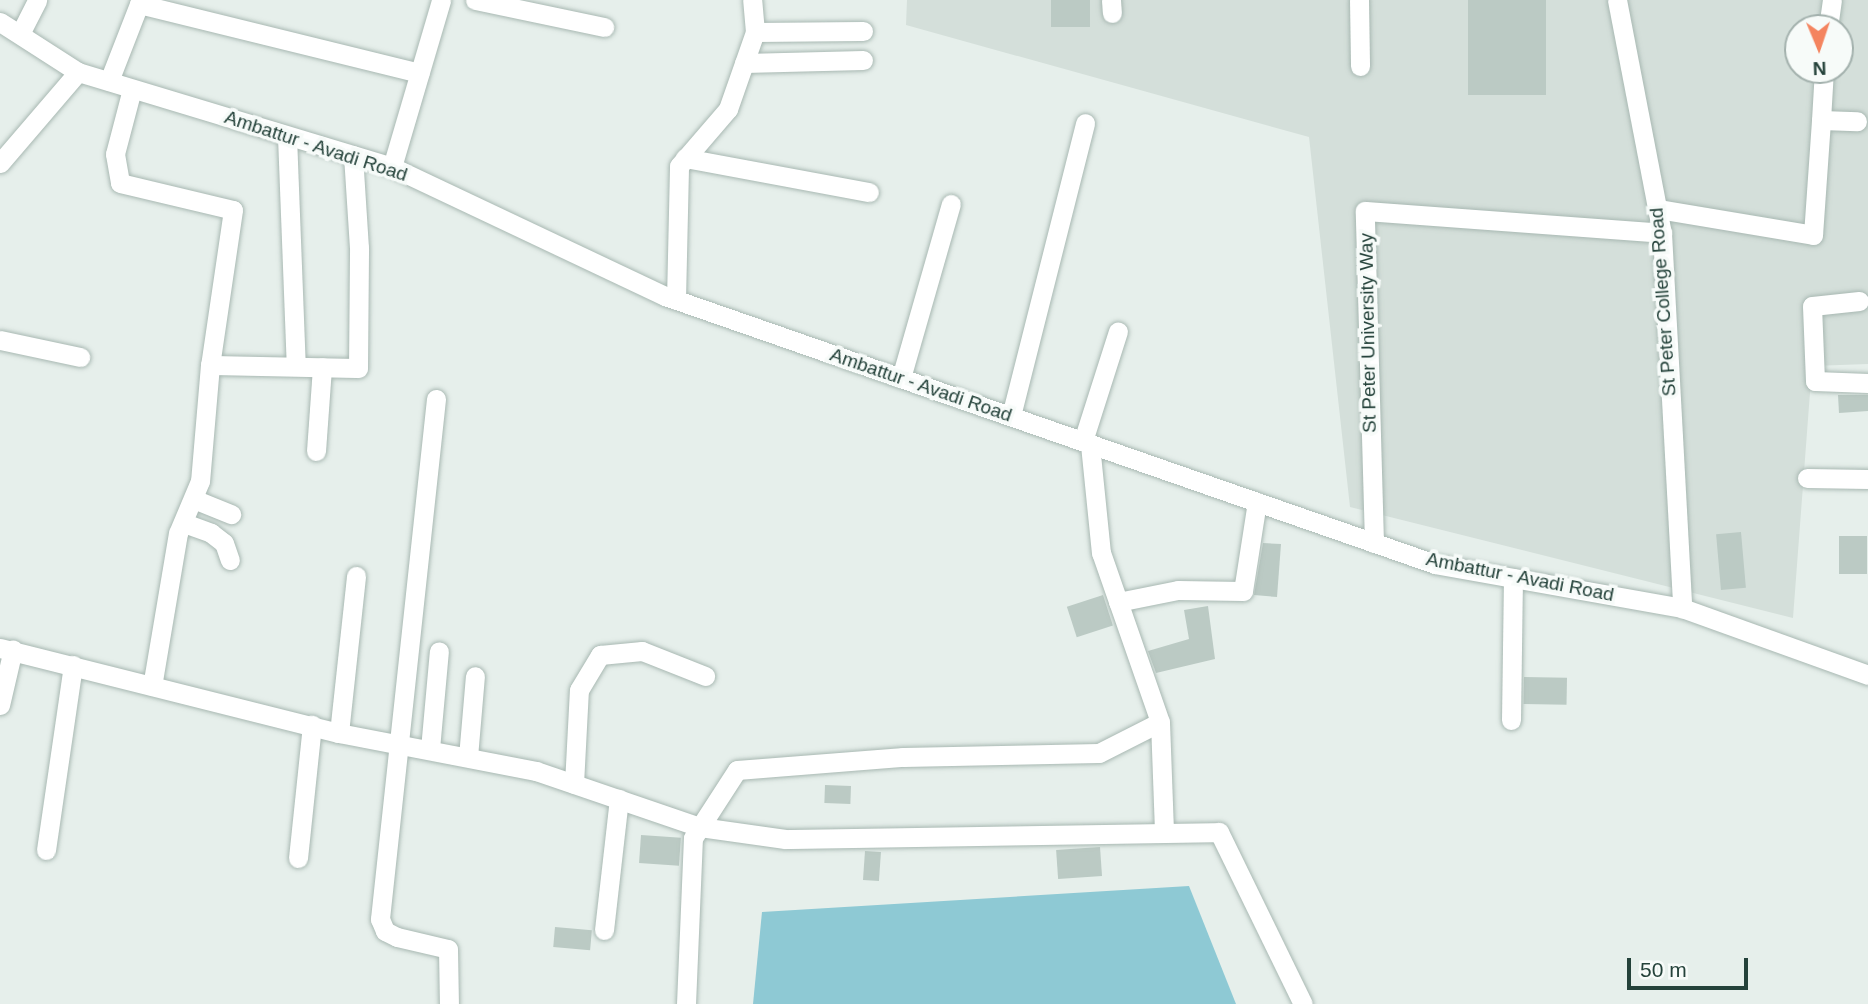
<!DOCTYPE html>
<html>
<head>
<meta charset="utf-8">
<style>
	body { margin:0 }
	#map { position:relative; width:1868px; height:1004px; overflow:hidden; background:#e6efeb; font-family:Helvetica,sans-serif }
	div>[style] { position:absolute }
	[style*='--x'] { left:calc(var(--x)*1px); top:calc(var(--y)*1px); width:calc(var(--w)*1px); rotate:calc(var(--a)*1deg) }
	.built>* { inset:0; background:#d4dfda }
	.water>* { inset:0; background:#8ec9d4 }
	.building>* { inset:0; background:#bbcac4; transform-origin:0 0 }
	.roads { filter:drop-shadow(0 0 2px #a8b8b2) drop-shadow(0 0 2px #a8b8b2) }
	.minor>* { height:19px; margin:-9.5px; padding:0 9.5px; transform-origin:9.5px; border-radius:9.5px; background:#fff }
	span { translate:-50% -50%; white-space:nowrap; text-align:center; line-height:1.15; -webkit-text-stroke:7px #f7fbf9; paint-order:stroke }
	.street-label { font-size:19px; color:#24423a }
	.north { position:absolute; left:1784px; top:14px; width:70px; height:70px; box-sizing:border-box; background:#f7fbf9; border:2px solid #a3b1ad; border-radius:50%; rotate:178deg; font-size:19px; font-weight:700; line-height:28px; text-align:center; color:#24423a }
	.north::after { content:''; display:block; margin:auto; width:24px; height:32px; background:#f4845f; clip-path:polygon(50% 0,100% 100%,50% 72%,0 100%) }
	.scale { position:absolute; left:1627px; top:958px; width:121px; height:32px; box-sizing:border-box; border:4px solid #24423a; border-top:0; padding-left:9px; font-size:21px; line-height:24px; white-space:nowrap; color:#24423a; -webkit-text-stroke:5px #f7fbf9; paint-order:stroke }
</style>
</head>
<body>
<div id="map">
	<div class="built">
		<div style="clip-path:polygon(evenodd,907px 0,1868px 0,1868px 364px,1812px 366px,1793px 618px,1350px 507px,1309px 137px,906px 25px,907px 0,1798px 28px,1840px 28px,1840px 70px,1798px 70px,1798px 28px)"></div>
	</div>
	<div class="water">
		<div style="clip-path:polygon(1189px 886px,1236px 1004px,753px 1004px,762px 912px)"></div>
	</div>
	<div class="building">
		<div style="left:1051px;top:0;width:39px;height:27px"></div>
		<div style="left:1468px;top:0;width:78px;height:95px"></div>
		<div style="clip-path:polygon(1838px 395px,1868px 395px,1868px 411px,1839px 413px)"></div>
		<div style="left:1741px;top:532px;width:56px;height:25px;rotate:85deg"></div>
		<div style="left:1839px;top:536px;width:28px;height:38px"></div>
		<div style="clip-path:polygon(1263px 543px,1281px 544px,1277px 597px,1254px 595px)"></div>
		<div style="left:1103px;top:595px;width:32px;height:38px;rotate:72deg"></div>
		<div style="clip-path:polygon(1208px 606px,1215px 659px,1156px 673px,1148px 651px,1189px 639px,1184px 610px)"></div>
		<div style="left:1524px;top:677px;width:43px;height:27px;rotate:1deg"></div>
		<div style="left:825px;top:785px;width:26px;height:18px;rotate:2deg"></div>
		<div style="left:641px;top:835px;width:40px;height:28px;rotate:4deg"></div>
		<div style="left:1100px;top:847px;width:29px;height:44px;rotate:86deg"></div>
		<div style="left:865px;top:851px;width:16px;height:29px;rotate:4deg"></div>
		<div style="left:555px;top:927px;width:37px;height:20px;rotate:5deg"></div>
	</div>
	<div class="roads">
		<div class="minor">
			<div style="--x:475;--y:0;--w:132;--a:11.8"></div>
			<div style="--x:1111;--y:0;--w:13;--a:86"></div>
			<div style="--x:1359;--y:0;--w:66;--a:89.1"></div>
			<div style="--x:1617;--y:0;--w:237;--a:79.1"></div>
			<div style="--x:1662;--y:233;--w:376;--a:86.9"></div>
			<div style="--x:0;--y:22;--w:93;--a:32.7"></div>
			<div style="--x:78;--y:72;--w:328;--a:16.8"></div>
			<div style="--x:392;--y:167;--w:302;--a:25.3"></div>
			<div style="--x:665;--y:296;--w:815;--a:19.19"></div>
			<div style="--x:1435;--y:564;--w:251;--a:10.1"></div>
			<div style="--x:1682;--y:608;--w:198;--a:19.8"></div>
			<div style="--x:1828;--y:28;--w:28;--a:-82"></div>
			<div style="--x:755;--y:32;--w:108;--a:-0.5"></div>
			<div style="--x:20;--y:34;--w:38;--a:-63"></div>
			<div style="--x:744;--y:63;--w:119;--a:-1.4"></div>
			<div style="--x:109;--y:81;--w:83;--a:-68.7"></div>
			<div style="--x:139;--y:4;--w:289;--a:13.8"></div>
			<div style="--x:132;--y:89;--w:67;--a:104.7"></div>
			<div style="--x:115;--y:154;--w:29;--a:80"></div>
			<div style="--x:120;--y:183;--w:116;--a:13.4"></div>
			<div style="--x:233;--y:210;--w:157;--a:98.4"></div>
			<div style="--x:210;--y:365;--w:116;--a:94.9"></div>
			<div style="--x:200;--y:481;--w:56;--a:112.9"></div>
			<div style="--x:178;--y:533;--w:155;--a:99.6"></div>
			<div style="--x:1821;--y:120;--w:50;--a:-86.6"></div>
			<div style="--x:287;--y:136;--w:230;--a:87.8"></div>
			<div style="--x:685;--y:158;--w:187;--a:10.5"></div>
			<div style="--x:0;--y:163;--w:120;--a:-49.4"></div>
			<div style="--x:392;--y:167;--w:174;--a:-73.6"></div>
			<div style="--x:1658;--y:209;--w:157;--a:9.5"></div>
			<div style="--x:1813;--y:235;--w:115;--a:-86"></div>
			<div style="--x:1821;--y:120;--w:36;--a:2"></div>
			<div style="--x:676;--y:300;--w:134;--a:-88.7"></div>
			<div style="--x:679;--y:166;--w:75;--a:-49.3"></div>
			<div style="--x:728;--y:109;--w:82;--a:-70.7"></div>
			<div style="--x:755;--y:32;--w:32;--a:-95"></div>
			<div style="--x:1859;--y:301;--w:47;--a:173.9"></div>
			<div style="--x:1812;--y:306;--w:75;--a:87.7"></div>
			<div style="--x:1815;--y:381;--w:53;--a:2.2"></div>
			<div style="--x:0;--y:340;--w:82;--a:12"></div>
			<div style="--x:210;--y:365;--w:148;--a:1.2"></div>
			<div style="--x:358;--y:368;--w:120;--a:-89.5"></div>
			<div style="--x:359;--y:248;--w:93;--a:-93.7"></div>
			<div style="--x:901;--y:378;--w:181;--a:-74"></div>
			<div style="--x:436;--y:399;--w:523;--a:96.15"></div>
			<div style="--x:380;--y:919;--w:13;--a:67"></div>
			<div style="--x:385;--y:931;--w:13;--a:27"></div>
			<div style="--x:397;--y:937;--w:52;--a:13.2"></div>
			<div style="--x:448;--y:949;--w:55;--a:89"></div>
			<div style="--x:1011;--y:416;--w:302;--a:-75.8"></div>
			<div style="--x:1083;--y:441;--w:115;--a:-72.3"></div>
			<div style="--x:316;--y:451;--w:84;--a:-85.9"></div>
			<div style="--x:1807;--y:478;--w:61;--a:0.9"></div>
			<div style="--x:196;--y:500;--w:38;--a:22"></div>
			<div style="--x:184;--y:523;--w:29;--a:20"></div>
			<div style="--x:211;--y:533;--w:16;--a:38"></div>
			<div style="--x:224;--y:543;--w:18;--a:71"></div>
			<div style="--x:1374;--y:543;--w:332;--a:-91.6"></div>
			<div style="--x:1365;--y:211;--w:298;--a:4.2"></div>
			<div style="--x:1118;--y:602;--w:61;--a:-11.3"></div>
			<div style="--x:1178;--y:590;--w:65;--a:0.9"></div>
			<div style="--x:1243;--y:591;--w:90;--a:-81.1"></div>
			<div style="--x:0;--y:648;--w:349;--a:14.1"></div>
			<div style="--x:339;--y:733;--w:201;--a:10.9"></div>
			<div style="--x:536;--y:771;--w:173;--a:18.9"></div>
			<div style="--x:700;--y:827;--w:86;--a:8"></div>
			<div style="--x:785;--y:839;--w:434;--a:-0.9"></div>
			<div style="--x:1219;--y:832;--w:191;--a:64"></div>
			<div style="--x:0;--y:705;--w:57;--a:-76.9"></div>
			<div style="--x:1511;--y:720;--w:142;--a:-89.2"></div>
			<div style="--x:1160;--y:722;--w:110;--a:87.9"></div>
			<div style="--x:339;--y:733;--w:158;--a:-83.8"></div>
			<div style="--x:430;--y:749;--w:98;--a:-84.8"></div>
			<div style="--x:468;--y:757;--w:81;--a:-85.1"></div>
			<div style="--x:574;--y:784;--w:94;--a:-87"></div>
			<div style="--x:579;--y:690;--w:41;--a:-59"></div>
			<div style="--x:600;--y:655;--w:42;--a:-5.4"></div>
			<div style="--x:642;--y:651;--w:68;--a:21.6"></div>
			<div style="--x:46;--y:850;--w:187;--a:-81.7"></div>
			<div style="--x:298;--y:858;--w:134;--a:-84"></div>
			<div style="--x:604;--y:930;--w:132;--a:-83.5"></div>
			<div style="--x:686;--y:1004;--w:166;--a:-87.6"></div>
			<div style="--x:693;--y:838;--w:81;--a:-57.1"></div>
			<div style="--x:737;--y:770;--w:167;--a:-4.5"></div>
			<div style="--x:903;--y:757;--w:196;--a:-1.2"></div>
			<div style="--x:1099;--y:753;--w:68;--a:-26.9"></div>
			<div style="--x:1160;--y:722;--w:179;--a:-109.2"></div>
			<div style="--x:1101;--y:553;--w:110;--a:-95.8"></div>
		</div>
	</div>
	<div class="street-label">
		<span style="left:316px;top:146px;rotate:18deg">Ambattur - Avadi Road</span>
		<span style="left:1663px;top:302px;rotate:-94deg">St Peter College Road</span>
		<span style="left:1368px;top:333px;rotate:-91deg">St Peter University Way</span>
		<span style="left:921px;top:385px;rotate:19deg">Ambattur - Avadi Road</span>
		<span style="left:1520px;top:577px;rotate:11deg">Ambattur - Avadi Road</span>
	</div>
	<div class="north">N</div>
	<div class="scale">50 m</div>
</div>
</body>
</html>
